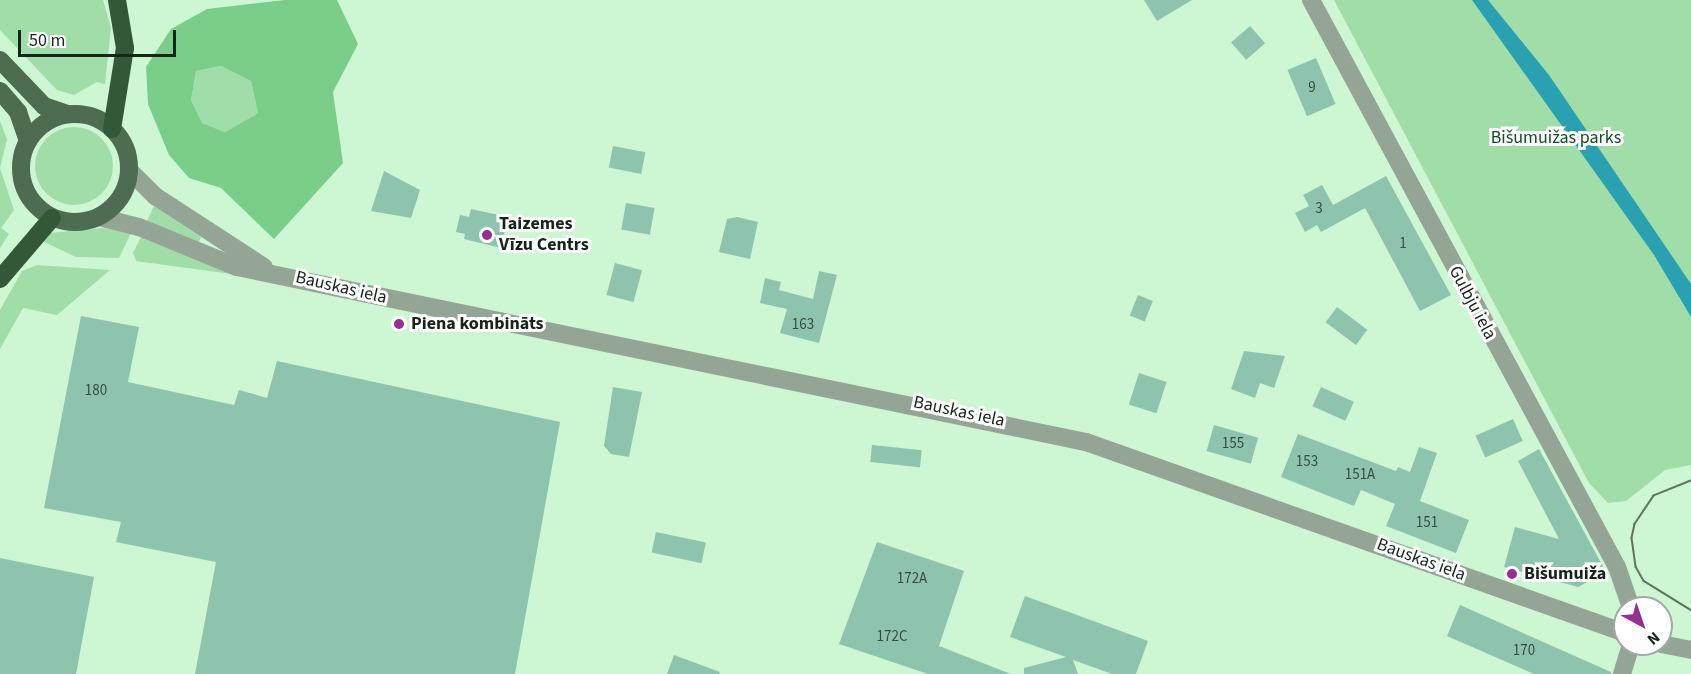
<!DOCTYPE html>
<html>
<head>
<meta charset="utf-8">
<style>
	body { margin:0 }
	#map { position:relative; width:1691px; height:674px; overflow:hidden; background:#cdf6d2; font-family:"Source Sans 3",sans-serif }
	div>[style] { position:absolute }
	[style*='--x'] { left:calc(var(--x)*1px); top:calc(var(--y)*1px); width:calc(var(--w)*1px); rotate:calc(var(--a)*1deg) }
	.green>* { inset:0; background:#a1dda9 }
	.round { border-radius:50% }
	.forest>* { inset:0; background:#7bce89 }
	.water>* { inset:0; background:#2aa1b1 }
	.building>* { inset:0; background:#8ec4ae; transform-origin:0 0 }
	.minor>* { height:18px; margin:-9px; padding:0 9px; transform-origin:9px; border-radius:9px; background:#94a596 }
	.major>* { height:18px; margin:-9px; padding:0 9px; transform-origin:9px; border-radius:9px; background:#4d6c51 }
	.major>.ring { margin:-9px; padding:0; box-sizing:content-box; background:none; border:18px solid #4d6c51; border-radius:50% }
	.highway>* { height:18px; margin:-9px; padding:0 9px; transform-origin:9px; border-radius:9px; background:#335739 }
	.tram>* { height:1.5px; margin:-0.75px; padding:0 0.75px; transform-origin:0.75px; border-radius:0.75px; background:#5c755f }
	.dots>* { width:16px; height:16px; translate:-50% -50%; box-sizing:border-box; border:3px solid #fff; border-radius:50% }
	span { translate:-50% -50%; white-space:nowrap; text-align:center; line-height:1.15; -webkit-text-stroke:6px #fff; paint-order:stroke }
	.number-label { font-size:15px; color:#344d3e }
	.number-label span { -webkit-text-stroke-width:0 }
	.park-label { font-size:18px; color:#114d21 }
	.poi-label { font-size:18px; color:#162518; font-weight:700 }
	.left { translate:0 -50%; text-align:left }
	.street-label { font-size:18px; color:#162518 }
	.north { position:absolute; left:1613px; top:596px; width:60px; height:60px; box-sizing:border-box; background:#fff; border:2px solid #a2a8a3; border-radius:50%; rotate:140deg; font-size:16px; font-weight:700; line-height:24px; text-align:center; color:#162518 }
	.north::after { content:''; display:block; margin:auto; width:21px; height:27px; background:#952f94; clip-path:polygon(50% 0,100% 100%,50% 72%,0 100%) }
	.scale { position:absolute; left:18px; top:30px; width:158px; height:27px; box-sizing:border-box; border:3px solid #162518; border-top:0; padding-left:8px; font-size:18px; line-height:21px; white-space:nowrap; color:#162518; -webkit-text-stroke:4px #fff; paint-order:stroke }
</style>
</head>
<body>
<div id="map">
	<div class="green">
		<div style="clip-path:polygon(0 0,103px 0,111px 28px,105px 84px,97px 82px,74px 95px,57px 90px,0 30px)"></div>
		<div style="clip-path:polygon(1334px 0,1691px 0,1691px 465px,1665px 470px,1626px 501px,1608px 503px,1589px 483px)"></div>
		<div style="clip-path:polygon(221px 66px,251px 81px,258px 113px,225px 132px,202px 123px,191px 100px,196px 71px)"></div>
		<div style="clip-path:polygon(0 121px,7px 139px,0 168px,14px 210px,1px 228px,9px 234px,0 248px)"></div>
		<div class="round" style="left:35px;top:127px;width:78px;height:78px"></div>
		<div style="clip-path:polygon(154px 206px,201px 237px,199px 242px,147px 221px)"></div>
		<div style="clip-path:polygon(103px 228px,131px 233px,119px 258px,76px 257px,38px 239px,49px 233px)"></div>
		<div style="clip-path:polygon(141px 237px,246px 276px,136px 261px,133px 253px)"></div>
		<div style="clip-path:polygon(37px 265px,110px 270px,57px 315px,23px 308px,0 349px,0 310px,22px 271px)"></div>
	</div>
	<div class="forest">
		<div style="clip-path:polygon(evenodd,285px 0,337px 0,358px 44px,333px 92px,343px 163px,274px 239px,221px 188px,189px 178px,169px 155px,148px 104px,146px 67px,171px 29px,207px 9px,285px 0,221px 66px,251px 81px,258px 113px,225px 132px,202px 123px,191px 100px,196px 71px,221px 66px)"></div>
	</div>
	<div class="water">
		<div style="clip-path:polygon(1472px 0,1488px 0,1549px 75px,1691px 284px,1691px 317px,1654px 255px)"></div>
	</div>
	<div class="building">
		<div style="clip-path:polygon(1144px 0,1192px 0,1157px 21px)"></div>
		<div style="left:1250px;top:26px;width:23px;height:25px;rotate:49deg"></div>
		<div style="left:1316px;top:58px;width:50px;height:31px;rotate:67deg"></div>
		<div style="left:613px;top:146px;width:33px;height:22px;rotate:11deg"></div>
		<div style="clip-path:polygon(384px 171px,420px 190px,411px 218px,371px 211px)"></div>
		<div style="clip-path:polygon(1386px 176px,1451px 295px,1420px 311px,1365px 208px,1321px 232px,1317px 225px,1305px 232px,1295px 213px,1309px 206px,1303px 195px,1322px 185px,1333px 205px)"></div>
		<div style="left:626px;top:203px;width:29px;height:27px;rotate:10deg"></div>
		<div style="clip-path:polygon(471px 209px,508px 217px,501px 248px,464px 239px,465px 234px,456px 232px,460px 215px,469px 217px)"></div>
		<div style="clip-path:polygon(737px 217px,758px 222px,750px 259px,719px 252px,727px 219px)"></div>
		<div style="left:615px;top:263px;width:28px;height:33px;rotate:15deg"></div>
		<div style="clip-path:polygon(819px 271px,837px 275px,819px 343px,780px 333px,787px 309px,760px 303px,765px 278px,781px 282px,779px 290px,813px 299px)"></div>
		<div style="left:1138px;top:295px;width:16px;height:22px;rotate:22deg"></div>
		<div style="left:1337px;top:307px;width:38px;height:19px;rotate:37deg"></div>
		<div style="clip-path:polygon(81px 316px,139px 327px,128px 382px,234px 405px,239px 390px,267px 398px,277px 361px,560px 422px,515px 674px,195px 674px,216px 562px,116px 542px,121px 522px,44px 508px)"></div>
		<div style="clip-path:polygon(1244px 351px,1285px 356px,1274px 388px,1260px 383px,1255px 398px,1231px 389px)"></div>
		<div style="left:1139px;top:373px;width:29px;height:33px;rotate:18deg"></div>
		<div style="clip-path:polygon(613px 387px,642px 392px,629px 457px,611px 454px,604px 446px)"></div>
		<div style="left:1321px;top:387px;width:36px;height:21px;rotate:24deg"></div>
		<div style="left:1513px;top:419px;width:24px;height:41px;rotate:66deg"></div>
		<div style="left:1214px;top:425px;width:46px;height:27px;rotate:16deg"></div>
		<div style="clip-path:polygon(1298px 434px,1396px 471px,1398px 467px,1410px 472px,1419px 447px,1437px 453px,1420px 501px,1469px 520px,1456px 553px,1386px 526px,1395px 504px,1361px 490px,1354px 506px,1281px 477px)"></div>
		<div style="left:872px;top:445px;width:50px;height:17px;rotate:6deg"></div>
		<div style="clip-path:polygon(1539px 449px,1606px 572px,1578px 587px,1504px 567px,1515px 527px,1559px 539px,1518px 461px)"></div>
		<div style="left:656px;top:532px;width:51px;height:21px;rotate:12deg"></div>
		<div style="clip-path:polygon(877px 542px,964px 571px,939px 646px,1011px 674px,928px 674px,839px 644px)"></div>
		<div style="clip-path:polygon(0 558px,94px 577px,76px 674px,0 674px)"></div>
		<div style="clip-path:polygon(1025px 596px,1148px 641px,1136px 674px,1112px 674px,1073px 660px,1078px 674px,1024px 674px,1024px 668px,1066px 657px,1010px 637px)"></div>
		<div style="clip-path:polygon(1460px 605px,1611px 672px,1611px 674px,1534px 674px,1447px 636px)"></div>
		<div style="clip-path:polygon(674px 655px,720px 672px,719px 674px,667px 674px)"></div>
	</div>
	<div class="minor">
		<div style="--x:1311;--y:0;--w:644;--a:61.65"></div>
		<div style="--x:1617;--y:567;--w:43;--a:71.1"></div>
		<div style="--x:129;--y:170;--w:37;--a:45"></div>
		<div style="--x:155;--y:196;--w:130;--a:33.1"></div>
		<div style="--x:99;--y:217;--w:41;--a:14"></div>
		<div style="--x:139;--y:227;--w:106;--a:22.2"></div>
		<div style="--x:237;--y:267;--w:867;--a:11.65"></div>
		<div style="--x:1086;--y:442;--w:572;--a:19.51"></div>
		<div style="--x:1661;--y:644;--w:31;--a:11"></div>
		<div style="--x:1622;--y:674;--w:31;--a:-73"></div>
	</div>
	<div class="major">
		<div style="--x:0;--y:60;--w:64;--a:46.3"></div>
		<div style="--x:44;--y:106;--w:24;--a:19"></div>
		<div style="--x:0;--y:91;--w:28;--a:49"></div>
		<div style="--x:18;--y:112;--w:31;--a:71"></div>
		<div class="ring" style="left:21px;top:114px;width:90px;height:90px"></div>
	</div>
	<div class="highway">
		<div style="--x:112;--y:129;--w:82;--a:-80.9"></div>
		<div style="--x:125;--y:48;--w:49;--a:-99.5"></div>
		<div style="--x:0;--y:279;--w:80;--a:-49.6"></div>
	</div>
	<div class="tram">
		<div style="--x:1691;--y:481;--w:40;--a:158"></div>
		<div style="--x:1654;--y:496;--w:34;--a:124"></div>
		<div style="--x:1635;--y:524;--w:14;--a:102"></div>
		<div style="--x:1632;--y:538;--w:29;--a:82"></div>
		<div style="--x:1636;--y:567;--w:16;--a:60"></div>
		<div style="--x:1644;--y:581;--w:55;--a:31.7"></div>
	</div>
	<div class="dots">
		<div style="left:487px;top:235px;background:#952f94"></div>
		<div style="left:399px;top:324px;background:#952f94"></div>
		<div style="left:1512px;top:574px;background:#952f94"></div>
	</div>
	<div class="number-label">
		<span style="left:1312px;top:88px">9</span>
		<span style="left:1319px;top:209px">3</span>
		<span style="left:1403px;top:244px">1</span>
		<span style="left:803px;top:325px">163</span>
		<span style="left:96px;top:391px">180</span>
		<span style="left:1233px;top:444px">155</span>
		<span style="left:1307px;top:462px">153</span>
		<span style="left:1360px;top:475px">151A</span>
		<span style="left:1427px;top:523px">151</span>
		<span style="left:912px;top:579px">172A</span>
		<span style="left:892px;top:637px">172C</span>
		<span style="left:1524px;top:651px">170</span>
	</div>
	<div class="park-label">
		<span style="left:1556px;top:138px">Bišumuižas parks</span>
	</div>
	<div class="poi-label">
		<span class="left" style="left:499px;top:235px">Taizemes<br>Vīzu Centrs</span>
		<span class="left" style="left:411px;top:324px">Piena kombināts</span>
		<span class="left" style="left:1524px;top:574px">Bišumuiža</span>
	</div>
	<div class="street-label">
		<span style="left:341px;top:288px;rotate:13deg">Bauskas iela</span>
		<span style="left:1472px;top:303px;rotate:62deg">Gulbju iela</span>
		<span style="left:959px;top:412px;rotate:12deg">Bauskas iela</span>
		<span style="left:1421px;top:560px;rotate:20deg">Bauskas iela</span>
	</div>
	<div class="north">N</div>
	<div class="scale">50 m</div>
</div>
</body>
</html>
